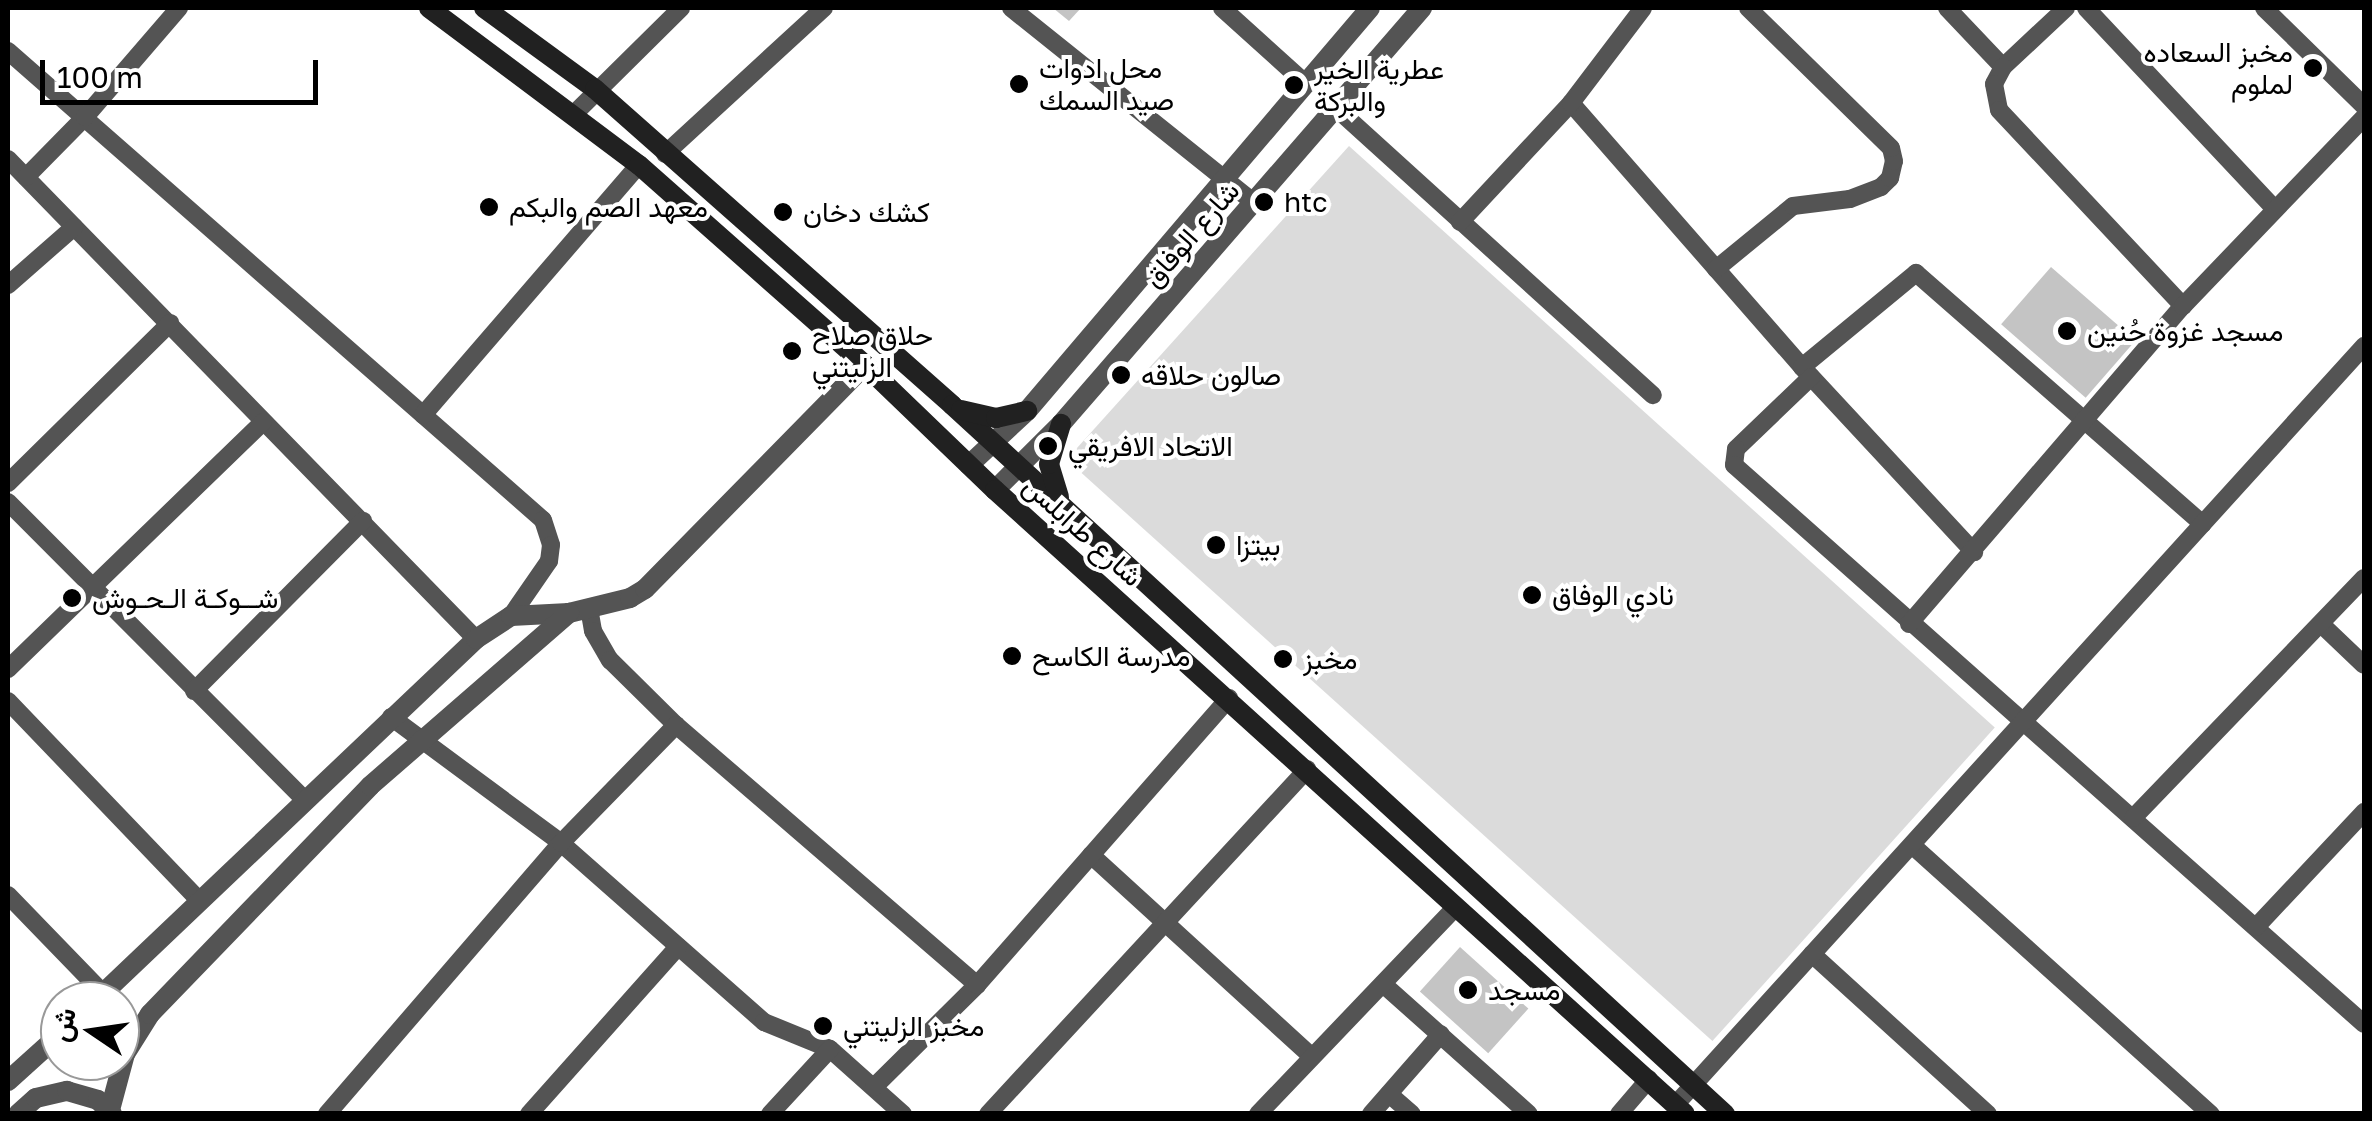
<!DOCTYPE html>
<html>
<head>
<meta charset="utf-8">
<style>
	body { margin:0 }
	#map { position:relative; width:2372px; height:1121px; overflow:hidden; background:#fff; font-family:"Golos Text",Vazirmatn,sans-serif }
	div>[style] { position:absolute }
	[style*='--x'] { left:calc(var(--x)*1px); top:calc(var(--y)*1px); width:calc(var(--w)*1px); rotate:calc(var(--a)*1deg) }
	.green>* { inset:0; background:#dbdbdb; transform-origin:0 0 }
	.building>* { inset:0; background:#c4c4c4; transform-origin:0 0 }
	.minor>* { height:18px; margin:-9px; padding:0 9px; transform-origin:9px; border-radius:9px; background:#545454 }
	.tertiary>* { height:20px; margin:-10px; padding:0 10px; transform-origin:10px; border-radius:10px; background:#545454 }
	.secondary>* { height:20px; margin:-10px; padding:0 10px; transform-origin:10px; border-radius:10px; background:#212121 }
	.dots>* { width:28px; height:28px; translate:-50% -50%; box-sizing:border-box; border:5px solid #fff; border-radius:50% }
	span { translate:-50% -50%; white-space:nowrap; text-align:center; line-height:1.15; -webkit-text-stroke:8px #fff; paint-order:stroke }
	.poi-label { font-size:28px; color:#000 }
	.right { translate:-100% -50%; text-align:right }
	.left { translate:0 -50%; text-align:left }
	.street-label { font-size:28px; color:#000 }
	.frame { position:absolute; inset:0; border:10px solid #000; pointer-events:none }
	.north { position:absolute; left:40px; top:981px; width:100px; height:100px; box-sizing:border-box; background:#fff; border:2px solid #999; border-radius:50%; rotate:283deg; font-size:28px; font-weight:700; line-height:40px; text-align:center; color:#000 }
	.north::after { content:''; display:block; margin:auto; width:35px; height:45px; background:#000; clip-path:polygon(50% 0,100% 100%,50% 72%,0 100%) }
	.scale { position:absolute; left:40px; top:60px; width:278px; height:45px; box-sizing:border-box; border:5px solid #000; border-top:0; padding-left:12px; font-size:30px; line-height:35px; white-space:nowrap; color:#000; -webkit-text-stroke:8px #fff; paint-order:stroke }
</style>
</head>
<body>
<div id="map">
	<div class="green">
		<div style="left:1349px;top:146px;width:869px;height:422px;rotate:42deg"></div>
	</div>
	<div class="building">
		<div style="clip-path:polygon(1053px 8px,1081px 8px,1069px 21px)"></div>
		<div style="left:2051px;top:267px;width:112px;height:76px;rotate:41deg"></div>
		<div style="left:1460px;top:947px;width:92px;height:60px;rotate:42deg"></div>
	</div>
	<div class="minor">
		<div style="--x:1011;--y:8;--w:312;--a:38.7"></div>
		<div style="--x:1222;--y:8;--w:110;--a:42.1"></div>
		<div style="--x:1947;--y:8;--w:81;--a:46.5"></div>
		<div style="--x:2066;--y:8;--w:86;--a:136.9"></div>
		<div style="--x:2003;--y:67;--w:19;--a:118"></div>
		<div style="--x:1994;--y:84;--w:26;--a:79"></div>
		<div style="--x:1999;--y:110;--w:269;--a:46.8"></div>
		<div style="--x:2086;--y:8;--w:276;--a:46.8"></div>
		<div style="--x:2264;--y:8;--w:140;--a:44.4"></div>
		<div style="--x:8;--y:51;--w:711;--a:41.24"></div>
		<div style="--x:543;--y:520;--w:26;--a:72"></div>
		<div style="--x:551;--y:545;--w:16;--a:97"></div>
		<div style="--x:549;--y:561;--w:67;--a:124.6"></div>
		<div style="--x:1571;--y:103;--w:351;--a:48.8"></div>
		<div style="--x:1802;--y:367;--w:253;--a:47.1"></div>
		<div style="--x:1335;--y:107;--w:429;--a:42.2"></div>
		<div style="--x:573;--y:115;--w:152;--a:-44.7"></div>
		<div style="--x:665;--y:154;--w:216;--a:-42.6"></div>
		<div style="--x:8;--y:159;--w:670;--a:45.73"></div>
		<div style="--x:26;--y:177;--w:84;--a:-45.5"></div>
		<div style="--x:85;--y:117;--w:144;--a:-49.2"></div>
		<div style="--x:1460;--y:222;--w:163;--a:-47"></div>
		<div style="--x:1571;--y:103;--w:119;--a:-52.8"></div>
		<div style="--x:1716;--y:269;--w:99;--a:-39.3"></div>
		<div style="--x:1793;--y:206;--w:57;--a:-7"></div>
		<div style="--x:1850;--y:199;--w:33;--a:-21"></div>
		<div style="--x:1881;--y:187;--w:13;--a:-45"></div>
		<div style="--x:1890;--y:178;--w:17;--a:-77"></div>
		<div style="--x:1894;--y:161;--w:13;--a:-103"></div>
		<div style="--x:1891;--y:148;--w:200;--a:-135.6"></div>
		<div style="--x:8;--y:285;--w:88;--a:-41.3"></div>
		<div style="--x:1802;--y:367;--w:148;--a:-39.5"></div>
		<div style="--x:1916;--y:273;--w:381;--a:41.2"></div>
		<div style="--x:1811;--y:377;--w:104;--a:136.2"></div>
		<div style="--x:1736;--y:449;--w:16;--a:97"></div>
		<div style="--x:1734;--y:465;--w:842;--a:41.58"></div>
		<div style="--x:423;--y:415;--w:330;--a:-49.2"></div>
		<div style="--x:8;--y:483;--w:228;--a:-44.6"></div>
		<div style="--x:8;--y:502;--w:419;--a:45.1"></div>
		<div style="--x:589;--y:608;--w:23;--a:80"></div>
		<div style="--x:593;--y:631;--w:34;--a:60"></div>
		<div style="--x:610;--y:660;--w:93;--a:44.6"></div>
		<div style="--x:676;--y:725;--w:398;--a:40.8"></div>
		<div style="--x:1909;--y:624;--w:420;--a:-49.3"></div>
		<div style="--x:2183;--y:306;--w:262;--a:-46.2"></div>
		<div style="--x:2321;--y:624;--w:59;--a:43.6"></div>
		<div style="--x:8;--y:669;--w:355;--a:-44.1"></div>
		<div style="--x:194;--y:691;--w:240;--a:-45.2"></div>
		<div style="--x:8;--y:701;--w:274;--a:46.2"></div>
		<div style="--x:391;--y:717;--w:212;--a:36.5"></div>
		<div style="--x:561;--y:843;--w:271;--a:41.4"></div>
		<div style="--x:764;--y:1022;--w:71;--a:22.2"></div>
		<div style="--x:830;--y:1049;--w:98;--a:41.7"></div>
		<div style="--x:2133;--y:818;--w:333;--a:-46.1"></div>
		<div style="--x:1913;--y:846;--w:401;--a:42"></div>
		<div style="--x:1091;--y:855;--w:299;--a:42.4"></div>
		<div style="--x:8;--y:895;--w:136;--a:45.9"></div>
		<div style="--x:2256;--y:927;--w:158;--a:-46.8"></div>
		<div style="--x:1812;--y:954;--w:238;--a:42.3"></div>
		<div style="--x:1383;--y:984;--w:195;--a:41.7"></div>
		<div style="--x:874;--y:1087;--w:145;--a:-44.7"></div>
		<div style="--x:977;--y:985;--w:382;--a:-48.7"></div>
		<div style="--x:1389;--y:1094;--w:30;--a:41"></div>
		<div style="--x:1676;--y:1104;--w:1024;--a:-47.77"></div>
		<div style="--x:327;--y:1114;--w:358;--a:-49.2"></div>
		<div style="--x:561;--y:843;--w:165;--a:-45.7"></div>
		<div style="--x:529;--y:1114;--w:224;--a:-48.3"></div>
		<div style="--x:770;--y:1114;--w:88;--a:-47.3"></div>
		<div style="--x:988;--y:1114;--w:470;--a:-47.2"></div>
		<div style="--x:1258;--y:1114;--w:286;--a:-46.3"></div>
		<div style="--x:1371;--y:1114;--w:106;--a:-48.8"></div>
		<div style="--x:1619;--y:1114;--w:46;--a:-49.4"></div>
	</div>
	<div class="tertiary">
		<div style="--x:969;--y:465;--w:79;--a:-43"></div>
		<div style="--x:1027;--y:411;--w:529;--a:-49.6"></div>
		<div style="--x:995;--y:490;--w:93;--a:-45"></div>
		<div style="--x:1061;--y:424;--w:551;--a:-49.05"></div>
		<div style="--x:95;--y:1001;--w:526;--a:-43.54"></div>
		<div style="--x:476;--y:639;--w:42;--a:-33.3"></div>
		<div style="--x:511;--y:616;--w:58;--a:-3"></div>
		<div style="--x:569;--y:613;--w:63;--a:-13.8"></div>
		<div style="--x:630;--y:598;--w:17;--a:-31"></div>
		<div style="--x:645;--y:589;--w:314;--a:-45.5"></div>
		<div style="--x:8;--y:1081;--w:70;--a:-42.1"></div>
		<div style="--x:110;--y:1110;--w:58;--a:-75"></div>
		<div style="--x:125;--y:1054;--w:47;--a:-58"></div>
		<div style="--x:150;--y:1014;--w:317;--a:-46"></div>
		<div style="--x:370;--y:786;--w:264;--a:-41"></div>
		<div style="--x:18;--y:1114;--w:24;--a:-42"></div>
		<div style="--x:36;--y:1098;--w:32;--a:-13"></div>
		<div style="--x:67;--y:1091;--w:32;--a:16"></div>
		<div style="--x:98;--y:1100;--w:20;--a:45"></div>
	</div>
	<div class="secondary">
		<div style="--x:429;--y:8;--w:262;--a:36.8"></div>
		<div style="--x:639;--y:165;--w:302;--a:41.5"></div>
		<div style="--x:865;--y:365;--w:180;--a:43.9"></div>
		<div style="--x:995;--y:490;--w:930;--a:42.12"></div>
		<div style="--x:484;--y:8;--w:137;--a:36.1"></div>
		<div style="--x:595;--y:89;--w:477;--a:41.5"></div>
		<div style="--x:952;--y:405;--w:1049;--a:42.53"></div>
		<div style="--x:961;--y:410;--w:36;--a:13"></div>
		<div style="--x:996;--y:418;--w:32;--a:-13"></div>
		<div style="--x:1059;--y:497;--w:34;--a:-107"></div>
		<div style="--x:1049;--y:464;--w:42;--a:-73.3"></div>
	</div>
	<div class="dots">
		<div style="left:2313px;top:68px;background:#000"></div>
		<div style="left:1019px;top:84px;background:#000"></div>
		<div style="left:1294px;top:85px;background:#000"></div>
		<div style="left:1264px;top:202px;background:#000"></div>
		<div style="left:489px;top:207px;background:#000"></div>
		<div style="left:783px;top:212px;background:#000"></div>
		<div style="left:2067px;top:331px;background:#000"></div>
		<div style="left:792px;top:351px;background:#000"></div>
		<div style="left:1121px;top:375px;background:#000"></div>
		<div style="left:1048px;top:446px;background:#000"></div>
		<div style="left:1216px;top:545px;background:#000"></div>
		<div style="left:1532px;top:595px;background:#000"></div>
		<div style="left:72px;top:598px;background:#000"></div>
		<div style="left:1012px;top:656px;background:#000"></div>
		<div style="left:1283px;top:659px;background:#000"></div>
		<div style="left:1468px;top:990px;background:#000"></div>
		<div style="left:823px;top:1026px;background:#000"></div>
	</div>
	<div class="poi-label">
		<span class="right" style="left:2293px;top:68px">مخبز السعاده<br>لملوم</span>
		<span class="left" style="left:1039px;top:84px">محل ادوات<br>صيد السمك</span>
		<span class="left" style="left:1314px;top:85px">عطرية الخير<br>والبركة</span>
		<span class="left" style="left:1284px;top:202px">htc</span>
		<span class="left" style="left:509px;top:207px">معهد الصم والبكم</span>
		<span class="left" style="left:803px;top:212px">كشك دخان</span>
		<span class="left" style="left:2087px;top:331px">مسجد غزوة حُنين</span>
		<span class="left" style="left:812px;top:351px">حلاق صلاح<br>الزليتني</span>
		<span class="left" style="left:1141px;top:375px">صالون حلاقه</span>
		<span class="left" style="left:1068px;top:446px">الاتحاد الافريقي</span>
		<span class="left" style="left:1236px;top:545px">بيتزا</span>
		<span class="left" style="left:1552px;top:595px">نادي الوفاق</span>
		<span class="left" style="left:92px;top:598px">شــوكـة الـحـوش</span>
		<span class="left" style="left:1032px;top:656px">مدرسة الكاسح</span>
		<span class="left" style="left:1303px;top:659px">مخبز</span>
		<span class="left" style="left:1488px;top:990px">مسجد</span>
		<span class="left" style="left:843px;top:1026px">مخبز الزليتني</span>
	</div>
	<div class="street-label">
		<span style="left:1191px;top:234px;rotate:-49deg">شارع الوفاق</span>
		<span style="left:1083px;top:531px;rotate:42deg">شارع طرابلس</span>
	</div>
	<div class="frame"></div>
	<div class="north">ش</div>
	<div class="scale">100 m</div>
</div>
</body>
</html>
